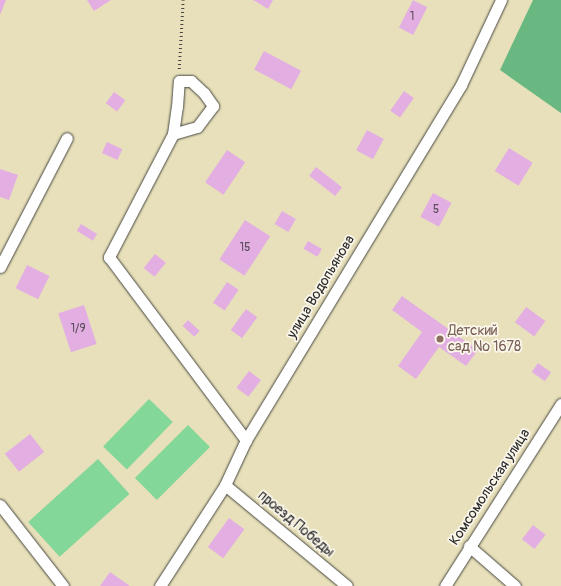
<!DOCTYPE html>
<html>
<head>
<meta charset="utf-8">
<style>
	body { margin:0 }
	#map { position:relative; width:561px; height:586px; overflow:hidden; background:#e7e0ba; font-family:Pangolin,sans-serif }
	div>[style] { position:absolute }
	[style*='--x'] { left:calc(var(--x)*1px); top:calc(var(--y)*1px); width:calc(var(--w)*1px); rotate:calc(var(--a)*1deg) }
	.green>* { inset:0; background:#83d799; transform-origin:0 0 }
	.forest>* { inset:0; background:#6ab881 }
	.building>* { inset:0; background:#e3afe3; transform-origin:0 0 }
	.path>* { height:2.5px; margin-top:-1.25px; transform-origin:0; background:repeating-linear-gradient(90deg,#474640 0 1px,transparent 0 4px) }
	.roads { filter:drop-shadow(0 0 1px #474640) drop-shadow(0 0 1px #474640) }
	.street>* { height:11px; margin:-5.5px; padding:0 5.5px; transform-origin:5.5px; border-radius:5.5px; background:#fff }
	.dots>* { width:11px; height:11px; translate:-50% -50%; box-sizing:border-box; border:2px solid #fbf7ec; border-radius:50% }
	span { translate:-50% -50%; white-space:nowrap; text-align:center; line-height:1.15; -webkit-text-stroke:3.5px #fbf7ec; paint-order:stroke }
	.number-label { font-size:12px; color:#594c59 }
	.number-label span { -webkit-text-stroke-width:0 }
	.street-label { font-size:14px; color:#2b2b2b }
	.education-label { font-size:14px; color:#785e54 }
	.left { translate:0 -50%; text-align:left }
</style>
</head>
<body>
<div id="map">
	<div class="green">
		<div style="left:149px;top:399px;width:33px;height:66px;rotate:44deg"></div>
		<div style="left:188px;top:425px;width:31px;height:75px;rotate:45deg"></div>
		<div style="left:98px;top:459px;width:47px;height:94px;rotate:48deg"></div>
	</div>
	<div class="forest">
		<div style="clip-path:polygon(533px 0,561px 0,561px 113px,500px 70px)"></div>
	</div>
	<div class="building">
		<div style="clip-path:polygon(0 0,6px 0,0 15px)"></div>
		<div style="clip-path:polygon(87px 0,111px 0,94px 11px)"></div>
		<div style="clip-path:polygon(253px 0,273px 0,268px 9px)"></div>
		<div style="left:413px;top:0;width:16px;height:31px;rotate:27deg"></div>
		<div style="left:264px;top:51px;width:42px;height:21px;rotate:28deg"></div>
		<div style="left:404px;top:91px;width:12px;height:24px;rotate:35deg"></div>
		<div style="left:114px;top:92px;width:14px;height:14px;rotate:36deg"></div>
		<div style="left:367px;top:130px;width:19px;height:23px;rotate:28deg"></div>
		<div style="left:107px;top:142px;width:17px;height:12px;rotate:25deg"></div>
		<div style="left:509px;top:148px;width:28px;height:27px;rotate:32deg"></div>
		<div style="left:227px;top:150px;width:22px;height:39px;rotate:34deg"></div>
		<div style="left:316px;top:167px;width:33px;height:11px;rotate:38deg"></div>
		<div style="clip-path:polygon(0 169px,18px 175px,9px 200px,0 197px)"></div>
		<div style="left:433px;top:193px;width:21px;height:27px;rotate:28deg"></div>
		<div style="left:282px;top:211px;width:16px;height:15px;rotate:30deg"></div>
		<div style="left:245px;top:220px;width:30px;height:47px;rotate:33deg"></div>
		<div style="left:81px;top:224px;width:19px;height:8px;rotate:32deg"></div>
		<div style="left:308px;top:241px;width:16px;height:9px;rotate:30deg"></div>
		<div style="left:155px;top:254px;width:14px;height:18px;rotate:39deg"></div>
		<div style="left:27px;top:265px;width:25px;height:26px;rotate:26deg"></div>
		<div style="left:227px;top:282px;width:14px;height:25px;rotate:34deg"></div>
		<div style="clip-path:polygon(402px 296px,478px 350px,466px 366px,439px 347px,416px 379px,398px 366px,422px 332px,392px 310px)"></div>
		<div style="left:84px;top:305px;width:41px;height:27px;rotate:72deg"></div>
		<div style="left:526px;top:307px;width:24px;height:19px;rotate:36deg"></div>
		<div style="left:246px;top:309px;width:14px;height:26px;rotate:36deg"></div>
		<div style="left:188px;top:320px;width:16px;height:8px;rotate:43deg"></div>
		<div style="left:538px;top:363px;width:16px;height:11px;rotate:35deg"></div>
		<div style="left:249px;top:371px;width:15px;height:21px;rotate:37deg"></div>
		<div style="left:30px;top:434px;width:23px;height:32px;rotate:52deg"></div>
		<div style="left:229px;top:518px;width:19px;height:36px;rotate:36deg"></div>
		<div style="left:533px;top:525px;width:16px;height:18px;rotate:38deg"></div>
		<div style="clip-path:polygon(110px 572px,130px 586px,100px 586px)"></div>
	</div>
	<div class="path">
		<div style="--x:179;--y:69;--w:69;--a:-86.7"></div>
	</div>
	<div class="roads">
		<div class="street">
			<div style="--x:173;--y:134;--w:27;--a:-82"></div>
			<div style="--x:177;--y:107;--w:26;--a:-86"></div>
			<div style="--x:179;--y:81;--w:12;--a:0"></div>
			<div style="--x:191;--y:81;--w:18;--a:43"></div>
			<div style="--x:204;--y:93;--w:16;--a:55"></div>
			<div style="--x:213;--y:106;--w:26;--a:127"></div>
			<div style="--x:197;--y:127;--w:25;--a:164"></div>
			<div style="--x:173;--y:134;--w:139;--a:117.5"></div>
			<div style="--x:109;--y:257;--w:229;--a:53.2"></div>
			<div style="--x:0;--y:267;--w:145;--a:-62.6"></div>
			<div style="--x:225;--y:485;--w:158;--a:39.6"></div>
			<div style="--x:0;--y:505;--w:103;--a:52.1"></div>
			<div style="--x:469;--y:546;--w:61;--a:41"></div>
			<div style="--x:160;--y:586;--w:120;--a:-57.2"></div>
			<div style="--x:225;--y:485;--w:50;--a:-65"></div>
			<div style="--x:246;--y:440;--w:415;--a:-58.8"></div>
			<div style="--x:461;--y:85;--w:94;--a:-64.8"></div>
			<div style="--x:445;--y:586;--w:216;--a:-57.5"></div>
		</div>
	</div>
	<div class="dots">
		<div style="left:440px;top:339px;background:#8d6e63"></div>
	</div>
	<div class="number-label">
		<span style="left:412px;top:17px">1</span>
		<span style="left:436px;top:210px">5</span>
		<span style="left:245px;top:248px">15</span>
		<span style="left:78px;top:329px">1/9</span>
	</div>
	<div class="street-label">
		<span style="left:321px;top:287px;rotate:-59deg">улица Водопьянова</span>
		<span style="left:490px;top:487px;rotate:-57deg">Комсомольская улица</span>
		<span style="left:296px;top:524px;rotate:40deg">проезд Победы</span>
	</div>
	<div class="education-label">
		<span class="left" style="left:448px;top:339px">Детский<br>сад № 1678</span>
	</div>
</div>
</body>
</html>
